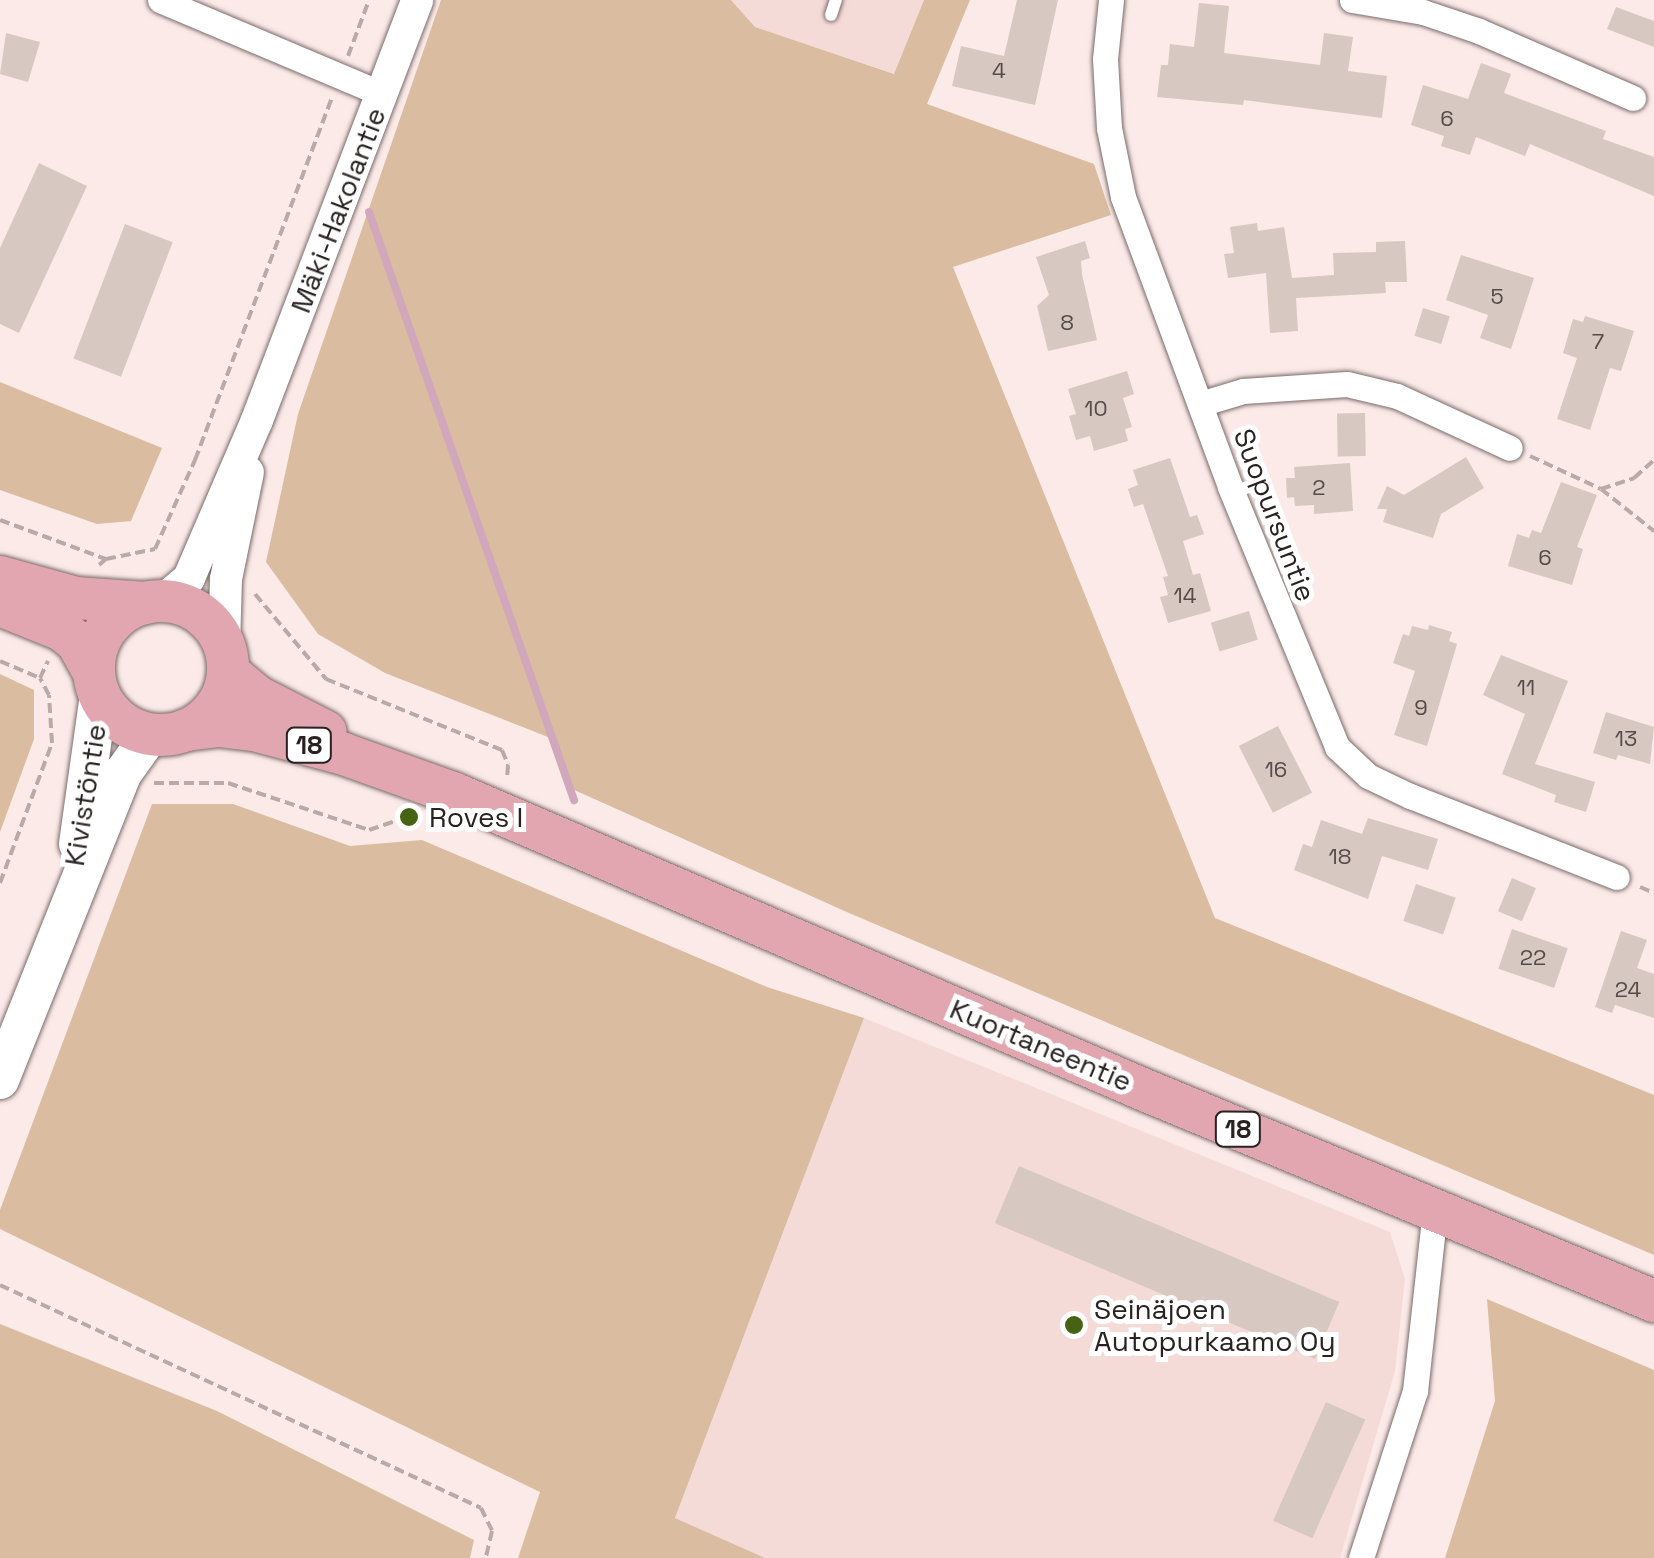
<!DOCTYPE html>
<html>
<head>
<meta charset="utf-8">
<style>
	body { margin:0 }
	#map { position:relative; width:1654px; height:1558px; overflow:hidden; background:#fbeae8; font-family:"Space Grotesk",sans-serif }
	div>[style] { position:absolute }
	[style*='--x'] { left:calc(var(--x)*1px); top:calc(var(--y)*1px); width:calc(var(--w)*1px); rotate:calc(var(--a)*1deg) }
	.built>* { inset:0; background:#f5dbd8 }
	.green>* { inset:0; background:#dabda0 }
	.stream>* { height:8px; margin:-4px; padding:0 4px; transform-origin:4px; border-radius:4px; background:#d1a7bc }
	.building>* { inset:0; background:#d7c8c1; transform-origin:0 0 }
	.path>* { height:4px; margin-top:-2px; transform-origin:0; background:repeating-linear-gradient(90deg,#b8aaa8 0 10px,transparent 0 15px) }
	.roads { filter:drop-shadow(0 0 2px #7a6b69) drop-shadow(0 0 2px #7a6b69) }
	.service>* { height:12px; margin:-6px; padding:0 6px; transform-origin:6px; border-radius:6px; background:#fff }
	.minor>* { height:25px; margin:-12.5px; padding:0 12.5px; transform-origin:12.5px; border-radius:12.5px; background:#fff }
	.tertiary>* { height:32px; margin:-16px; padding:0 16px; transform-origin:16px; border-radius:16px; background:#fff }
	.secondary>* { height:38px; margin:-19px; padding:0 19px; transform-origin:19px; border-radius:19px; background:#fff }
	.trunk>* { height:42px; margin:-21px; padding:0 21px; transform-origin:21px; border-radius:21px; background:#e2a6b0 }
	.trunk>.ring { margin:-21px; padding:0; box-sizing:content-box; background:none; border:42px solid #e2a6b0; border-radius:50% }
	.dots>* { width:28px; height:28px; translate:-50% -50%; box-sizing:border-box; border:5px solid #fff; border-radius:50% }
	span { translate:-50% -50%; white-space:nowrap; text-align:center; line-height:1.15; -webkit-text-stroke:10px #fff; paint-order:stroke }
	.number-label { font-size:22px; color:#544c49 }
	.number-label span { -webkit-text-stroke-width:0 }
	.shield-label span { padding:2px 8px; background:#fff; border:2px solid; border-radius:8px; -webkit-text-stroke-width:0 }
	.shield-label { font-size:25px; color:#282221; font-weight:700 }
	.street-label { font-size:28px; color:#282221 }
	.poi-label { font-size:28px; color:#282221 }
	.left { translate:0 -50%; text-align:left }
</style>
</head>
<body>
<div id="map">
	<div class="built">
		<div style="clip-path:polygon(731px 0,924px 0,895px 74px,755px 27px)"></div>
		<div style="clip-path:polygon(864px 1018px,1390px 1232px,1405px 1279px,1395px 1371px,1340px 1558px,765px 1558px,675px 1518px)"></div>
	</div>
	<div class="green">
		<div style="clip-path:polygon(441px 0,731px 0,755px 27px,894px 74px,924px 0,970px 0,927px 104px,1094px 164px,1111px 215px,953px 267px,1215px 918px,1654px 1095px,1654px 1255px,849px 913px,572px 789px,553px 739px,385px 673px,318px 634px,266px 562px,298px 414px)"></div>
		<div style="clip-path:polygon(0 382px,162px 448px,131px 521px,97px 524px,0 490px)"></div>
		<div style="clip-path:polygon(0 674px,34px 690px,34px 739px,0 832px)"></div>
		<div style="clip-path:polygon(152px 804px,233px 804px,350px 846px,422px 840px,767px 987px,864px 1018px,675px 1518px,765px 1558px,518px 1558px,540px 1492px,0 1229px,0 1210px)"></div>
		<div style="clip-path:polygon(1487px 1299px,1654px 1370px,1654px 1558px,1445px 1558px,1495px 1401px)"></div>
		<div style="clip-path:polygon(0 1324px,217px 1411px,474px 1540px,470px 1558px,0 1558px)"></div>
	</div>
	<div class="stream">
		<div style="--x:369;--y:212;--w:623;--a:70.78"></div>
	</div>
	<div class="building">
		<div style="clip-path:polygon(1017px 0,1058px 0,1035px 105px,952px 86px,961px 46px,1004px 56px)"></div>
		<div style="clip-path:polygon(1199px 3px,1229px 6px,1224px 53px,1320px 65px,1324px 33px,1353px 37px,1348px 71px,1387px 76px,1382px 118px,1244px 100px,1243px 105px,1157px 97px,1161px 65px,1168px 65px,1170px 44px,1194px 47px)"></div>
		<div style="clip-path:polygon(1616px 7px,1654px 21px,1654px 47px,1607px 29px)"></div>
		<div style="clip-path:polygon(6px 33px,40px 42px,28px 82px,0 74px)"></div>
		<div style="clip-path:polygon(1481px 63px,1511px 74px,1504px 93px,1606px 131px,1603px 139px,1654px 157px,1654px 196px,1530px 144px,1525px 156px,1476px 137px,1470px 155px,1441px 146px,1444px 136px,1411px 125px,1423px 85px,1468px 99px)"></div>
		<div style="clip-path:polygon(39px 163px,87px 186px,19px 333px,0 324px,0 248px)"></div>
		<div style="clip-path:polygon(1257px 223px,1258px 231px,1284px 227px,1292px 278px,1334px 275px,1333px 253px,1376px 252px,1376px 242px,1405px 241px,1407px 282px,1385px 282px,1386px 293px,1296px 298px,1298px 331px,1270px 333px,1266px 273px,1228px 278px,1224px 254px,1234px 253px,1230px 227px)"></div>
		<div style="left:125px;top:224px;width:51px;height:144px;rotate:21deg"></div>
		<div style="clip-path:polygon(1085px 241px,1090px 258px,1081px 261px,1082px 274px,1097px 340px,1048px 351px,1037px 306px,1049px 295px,1036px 257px)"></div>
		<div style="clip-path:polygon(1461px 255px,1534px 278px,1511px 349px,1480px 338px,1488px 315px,1446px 300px)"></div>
		<div style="left:1423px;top:308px;width:28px;height:29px;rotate:17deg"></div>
		<div style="clip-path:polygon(1585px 316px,1634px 331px,1621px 371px,1610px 368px,1590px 430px,1557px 419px,1577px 358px,1563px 353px,1573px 319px,1583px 322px)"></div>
		<div style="clip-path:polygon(1127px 371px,1134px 394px,1123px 398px,1132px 427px,1125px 429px,1128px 441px,1094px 451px,1090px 436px,1076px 440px,1069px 416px,1076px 414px,1068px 389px)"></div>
		<div style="left:1365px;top:413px;width:43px;height:28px;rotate:89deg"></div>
		<div style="clip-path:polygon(1466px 457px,1484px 488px,1441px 514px,1433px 538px,1383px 522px,1387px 509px,1377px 509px,1387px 486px,1404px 495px)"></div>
		<div style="clip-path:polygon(1170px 458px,1190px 517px,1197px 515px,1204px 534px,1183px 541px,1193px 575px,1200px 573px,1211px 611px,1168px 623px,1160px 597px,1168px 595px,1163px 577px,1168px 576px,1143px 504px,1134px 507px,1128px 489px,1138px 485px,1133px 470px)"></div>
		<div style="clip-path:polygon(1350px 463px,1353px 511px,1314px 514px,1314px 505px,1295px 506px,1294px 497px,1287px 498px,1286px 478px,1295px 478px,1294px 467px)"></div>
		<div style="clip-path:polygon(1561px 482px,1597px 495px,1577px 547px,1583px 549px,1572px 585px,1508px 566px,1517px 534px,1529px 538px,1532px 530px,1541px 533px)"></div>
		<div style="left:1249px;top:611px;width:30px;height:40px;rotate:73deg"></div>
		<div style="clip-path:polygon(1429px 625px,1452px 632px,1449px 641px,1457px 644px,1427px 746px,1394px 735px,1415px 671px,1393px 663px,1403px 634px,1409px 636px,1412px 626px,1428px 630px)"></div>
		<div style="clip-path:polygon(1501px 655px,1568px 681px,1535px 764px,1595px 782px,1586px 812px,1554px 802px,1556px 795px,1502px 774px,1525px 714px,1483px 695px)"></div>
		<div style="clip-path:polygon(1606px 712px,1654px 727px,1650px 764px,1618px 755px,1616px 760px,1593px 753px)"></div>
		<div style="left:1278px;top:726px;width:75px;height:44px;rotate:63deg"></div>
		<div style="clip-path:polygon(1368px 818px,1438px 839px,1428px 870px,1382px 856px,1368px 899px,1294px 870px,1303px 844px,1312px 847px,1321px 820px,1362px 834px)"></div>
		<div style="left:1512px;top:878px;width:26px;height:36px;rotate:23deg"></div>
		<div style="left:1416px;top:884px;width:42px;height:39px;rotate:19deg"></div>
		<div style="left:1512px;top:929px;width:59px;height:42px;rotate:19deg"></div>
		<div style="clip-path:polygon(1621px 931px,1647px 940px,1637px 968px,1654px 974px,1654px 1018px,1615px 1005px,1612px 1013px,1595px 1007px)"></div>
		<div style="left:1019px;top:1166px;width:348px;height:62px;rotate:23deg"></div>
		<div style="left:1326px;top:1402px;width:43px;height:130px;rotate:24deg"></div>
	</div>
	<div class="path">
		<div style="--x:348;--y:56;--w:60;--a:-69.4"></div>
		<div style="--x:1530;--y:456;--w:78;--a:24.9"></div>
		<div style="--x:1601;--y:489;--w:35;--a:-18"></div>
		<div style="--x:1634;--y:478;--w:27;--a:-42"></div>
		<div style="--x:1601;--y:489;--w:68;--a:38.4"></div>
		<div style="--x:0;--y:520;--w:113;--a:20.2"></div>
		<div style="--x:99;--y:565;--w:9;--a:-41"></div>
		<div style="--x:106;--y:559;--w:50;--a:-11.5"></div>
		<div style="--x:155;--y:549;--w:98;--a:-65.8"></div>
		<div style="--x:195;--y:460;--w:387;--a:-69.3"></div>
		<div style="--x:255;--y:594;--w:111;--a:50.1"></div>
		<div style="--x:326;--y:679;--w:190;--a:22"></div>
		<div style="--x:502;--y:750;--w:16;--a:68"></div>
		<div style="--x:508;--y:765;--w:13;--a:94"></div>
		<div style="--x:0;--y:661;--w:43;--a:23"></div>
		<div style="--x:154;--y:783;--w:74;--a:0"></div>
		<div style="--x:228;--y:783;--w:149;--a:18.4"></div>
		<div style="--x:369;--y:830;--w:46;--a:-18.8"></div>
		<div style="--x:0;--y:883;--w:149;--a:-69.6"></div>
		<div style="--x:52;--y:743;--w:48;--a:-93.6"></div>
		<div style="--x:49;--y:695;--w:19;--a:-118"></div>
		<div style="--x:40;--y:678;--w:19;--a:-65"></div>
		<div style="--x:1640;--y:887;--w:15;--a:23"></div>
		<div style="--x:0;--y:1285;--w:530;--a:24.87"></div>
		<div style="--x:481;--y:1508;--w:25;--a:64"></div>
		<div style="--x:492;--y:1531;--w:28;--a:103"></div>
	</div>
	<div class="roads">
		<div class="service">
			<div style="--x:831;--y:15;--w:16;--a:-72"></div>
		</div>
		<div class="minor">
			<div style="--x:160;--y:0;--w:241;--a:22.9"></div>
			<div style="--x:1111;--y:0;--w:59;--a:95.8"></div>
			<div style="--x:1105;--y:59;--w:69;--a:86.7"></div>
			<div style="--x:1109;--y:128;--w:70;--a:78.5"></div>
			<div style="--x:1123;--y:197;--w:309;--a:69.7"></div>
			<div style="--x:1230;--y:487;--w:281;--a:67.6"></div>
			<div style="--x:1337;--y:747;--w:42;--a:43.1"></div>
			<div style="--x:1368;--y:776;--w:47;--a:25.5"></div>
			<div style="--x:1410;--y:796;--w:222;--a:21.4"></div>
			<div style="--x:1352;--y:0;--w:72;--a:9.6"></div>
			<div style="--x:1423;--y:12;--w:59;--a:18.7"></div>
			<div style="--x:1479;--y:31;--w:168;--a:23.5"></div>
			<div style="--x:1200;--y:404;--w:45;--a:-16.8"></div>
			<div style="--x:1243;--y:391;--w:104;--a:-3.9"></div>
			<div style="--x:1347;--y:384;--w:51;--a:13.5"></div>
			<div style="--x:1397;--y:396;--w:124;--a:24.7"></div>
			<div style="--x:1361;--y:1558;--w:176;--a:-72.1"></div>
			<div style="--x:1415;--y:1391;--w:182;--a:-83.7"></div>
		</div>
		<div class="tertiary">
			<div style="--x:162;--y:601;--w:35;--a:-40"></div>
			<div style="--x:189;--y:578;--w:172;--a:-66.7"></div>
			<div style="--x:257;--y:420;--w:449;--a:-69.1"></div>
			<div style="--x:224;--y:646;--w:67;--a:-88.3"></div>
			<div style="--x:226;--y:579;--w:109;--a:-78.4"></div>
		</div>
		<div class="secondary">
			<div style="--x:78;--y:844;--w:151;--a:-82"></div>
			<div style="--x:0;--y:1080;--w:331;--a:-68.2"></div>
			<div style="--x:123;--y:773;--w:48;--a:-54.3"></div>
		</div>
		<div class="trunk">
			<div style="--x:0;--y:577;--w:79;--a:15.4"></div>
			<div style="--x:76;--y:598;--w:70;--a:4.1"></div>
			<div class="ring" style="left:94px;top:601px;width:92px;height:92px"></div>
			<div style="--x:0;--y:605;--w:67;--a:22"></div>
			<div style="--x:62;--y:630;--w:19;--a:39"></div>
			<div style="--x:77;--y:642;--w:35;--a:61"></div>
			<div style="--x:228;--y:672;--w:39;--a:40"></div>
			<div style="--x:258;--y:697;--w:76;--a:27.2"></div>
			<div style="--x:186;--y:730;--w:33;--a:-7"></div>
			<div style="--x:219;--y:726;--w:35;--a:7"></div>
			<div style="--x:254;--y:730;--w:93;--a:14.9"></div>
			<div style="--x:344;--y:754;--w:116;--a:19.7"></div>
			<div style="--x:453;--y:793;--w:755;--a:23.24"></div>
			<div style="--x:1147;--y:1091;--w:549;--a:22.5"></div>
		</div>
	</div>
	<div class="dots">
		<div style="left:409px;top:817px;background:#466213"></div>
		<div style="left:1074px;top:1325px;background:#466213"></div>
	</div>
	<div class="number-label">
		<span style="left:999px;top:71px">4</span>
		<span style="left:1447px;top:119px">6</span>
		<span style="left:1497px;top:297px">5</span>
		<span style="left:1067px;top:323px">8</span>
		<span style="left:1598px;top:342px">7</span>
		<span style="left:1096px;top:409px">10</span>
		<span style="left:1319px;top:488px">2</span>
		<span style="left:1545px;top:558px">6</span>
		<span style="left:1185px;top:596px">14</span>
		<span style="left:1526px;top:688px">11</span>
		<span style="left:1421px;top:708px">9</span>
		<span style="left:1626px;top:739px">13</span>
		<span style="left:1276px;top:770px">16</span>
		<span style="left:1340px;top:857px">18</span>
		<span style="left:1533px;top:958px">22</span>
		<span style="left:1628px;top:990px">24</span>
	</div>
	<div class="shield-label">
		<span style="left:309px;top:745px">18</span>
		<span style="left:1238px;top:1129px">18</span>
	</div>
	<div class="street-label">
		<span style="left:338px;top:210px;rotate:-69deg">Mäki-Hakolantie</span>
		<span style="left:1275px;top:515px;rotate:69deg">Suopursuntie</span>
		<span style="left:85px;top:795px;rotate:-81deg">Kivistöntie</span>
		<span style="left:1041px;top:1045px;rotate:23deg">Kuortaneentie</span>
	</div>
	<div class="poi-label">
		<span class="left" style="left:429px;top:817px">Roves I</span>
		<span class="left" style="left:1094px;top:1325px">Seinäjoen<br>Autopurkaamo Oy</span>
	</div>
</div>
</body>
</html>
